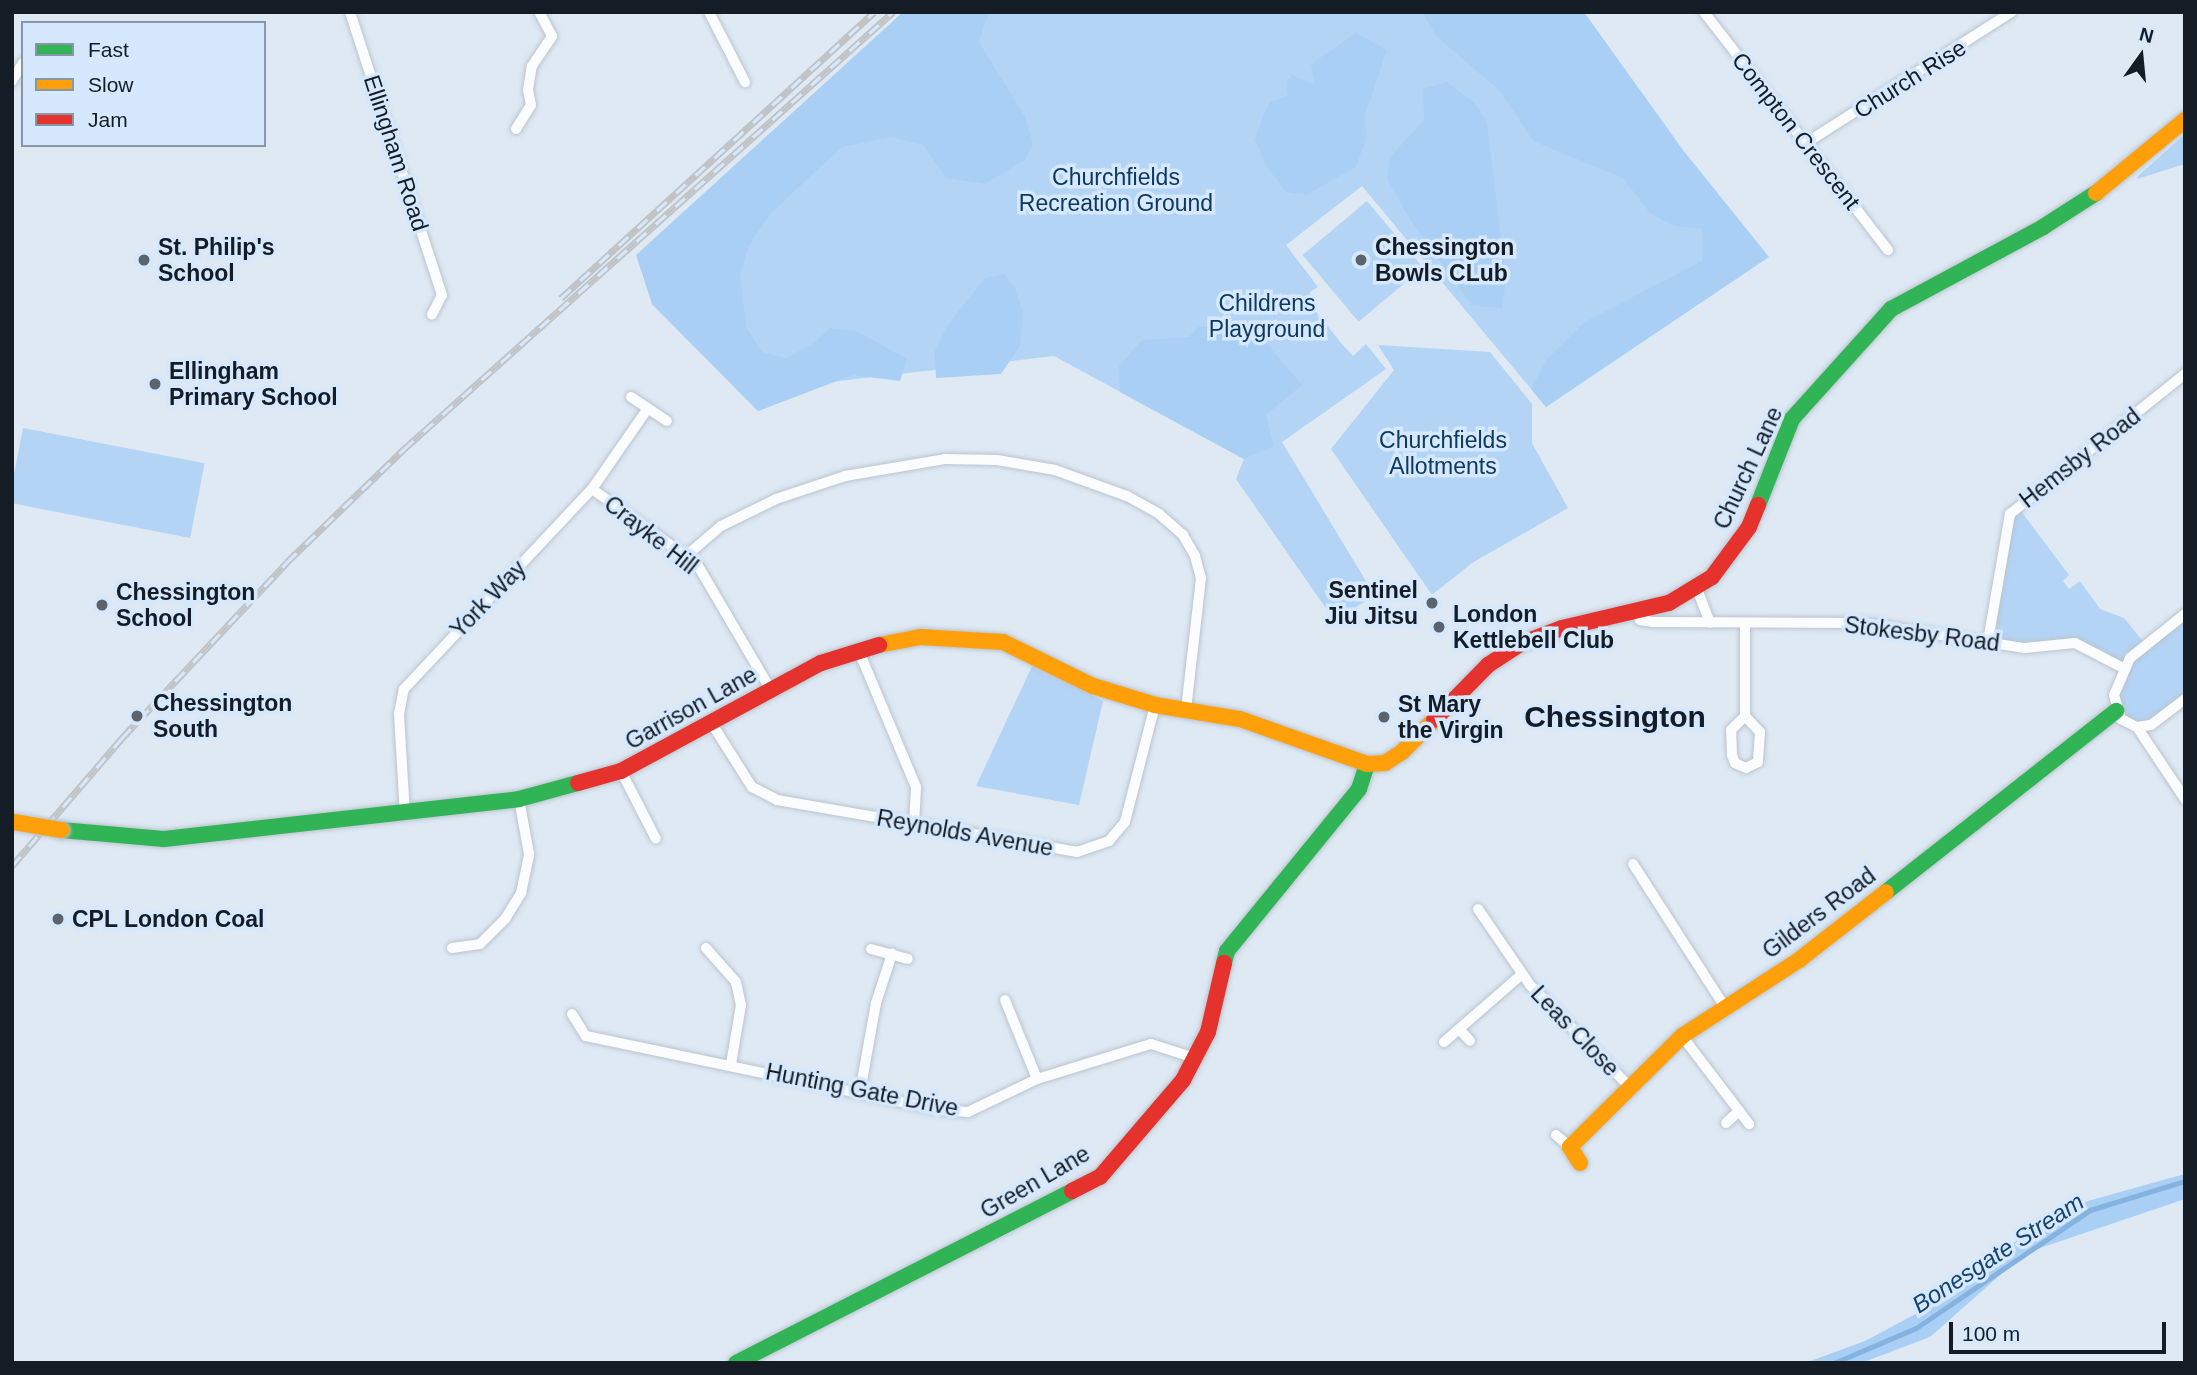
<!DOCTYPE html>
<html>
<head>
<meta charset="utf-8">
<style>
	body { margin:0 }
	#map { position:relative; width:2197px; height:1375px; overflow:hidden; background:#dee9f4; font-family:Helvetica,sans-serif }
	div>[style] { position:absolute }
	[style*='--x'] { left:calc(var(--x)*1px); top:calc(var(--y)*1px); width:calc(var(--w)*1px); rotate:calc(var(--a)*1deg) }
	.green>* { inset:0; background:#b4d4f6; transform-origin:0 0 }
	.forest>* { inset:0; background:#a9cff5 }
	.stream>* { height:4.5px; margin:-2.25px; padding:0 2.25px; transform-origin:2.25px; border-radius:2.25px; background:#85b2de }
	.roads { filter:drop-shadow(0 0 2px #bbc4ce) drop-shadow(0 0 2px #bbc4ce) }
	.street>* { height:10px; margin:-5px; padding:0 5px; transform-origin:5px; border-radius:5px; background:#fafcfd }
	.fast>* { height:16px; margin:-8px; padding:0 8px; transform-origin:8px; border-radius:8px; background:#30b455 }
	.slow>* { height:16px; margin:-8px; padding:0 8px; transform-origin:8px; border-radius:8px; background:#ff9f0a }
	.jam>* { height:16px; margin:-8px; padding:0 8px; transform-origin:8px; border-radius:8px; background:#e5322d }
	.rail>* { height:7px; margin-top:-3.5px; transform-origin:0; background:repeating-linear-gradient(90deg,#d5e8fd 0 13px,#c1c4c7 0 26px); box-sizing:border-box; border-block:2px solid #c1c4c7 }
	.bridges { filter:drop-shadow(0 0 2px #bbc4ce) drop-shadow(0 0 2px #bbc4ce) }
	.slow-bridge>* { height:16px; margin:-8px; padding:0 8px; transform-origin:8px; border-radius:8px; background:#ff9f0a }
	.dots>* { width:19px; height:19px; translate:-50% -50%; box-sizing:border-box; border:4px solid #d5e8fd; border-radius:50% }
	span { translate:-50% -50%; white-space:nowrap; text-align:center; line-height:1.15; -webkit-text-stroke:7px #d5e8fd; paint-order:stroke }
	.street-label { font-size:23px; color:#141c25 }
	.park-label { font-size:23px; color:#0e3960 }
	.poi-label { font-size:23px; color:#141c25; font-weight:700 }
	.left { translate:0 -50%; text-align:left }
	.right { translate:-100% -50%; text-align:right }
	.water-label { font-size:24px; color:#174269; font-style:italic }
	.district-label { font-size:30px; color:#141c25; font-weight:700 }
	.frame { position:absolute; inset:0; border:14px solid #141c25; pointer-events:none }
	.legend { position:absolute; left:21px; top:21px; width:245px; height:126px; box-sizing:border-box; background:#d5e8fd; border:2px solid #8896a7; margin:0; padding:9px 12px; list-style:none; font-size:21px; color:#141c25 }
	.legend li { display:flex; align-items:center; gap:14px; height:35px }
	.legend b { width:35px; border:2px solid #8896a7 }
	.north { position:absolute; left:2106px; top:21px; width:70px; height:70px; -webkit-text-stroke:5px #d5e8fd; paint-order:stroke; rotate:15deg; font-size:19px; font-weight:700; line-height:28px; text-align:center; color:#141c25 }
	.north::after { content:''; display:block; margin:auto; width:24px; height:32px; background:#141c25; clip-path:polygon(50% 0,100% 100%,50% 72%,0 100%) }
	.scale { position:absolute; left:1949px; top:1322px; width:217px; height:32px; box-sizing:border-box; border:4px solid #141c25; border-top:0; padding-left:9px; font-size:21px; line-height:24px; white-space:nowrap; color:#141c25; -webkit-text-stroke:5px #d5e8fd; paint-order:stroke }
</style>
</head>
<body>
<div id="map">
	<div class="green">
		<div style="clip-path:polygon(950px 12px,1506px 12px,1582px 61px,1734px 264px,1546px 407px,1362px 186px,1286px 245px,1318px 287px,1310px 292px,1311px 305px,1341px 343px,1353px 356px,1366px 344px,1386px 369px,1282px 442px,1375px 596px,1334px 620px,1236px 479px,1244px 459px,1054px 356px,830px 382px,758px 411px,652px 304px)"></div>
		<div style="clip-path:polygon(2185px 134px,2185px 164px,2137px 179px,2138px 176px)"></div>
		<div style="left:1367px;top:201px;width:87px;height:84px;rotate:50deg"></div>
		<div style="clip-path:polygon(1378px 345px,1490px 352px,1532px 404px,1532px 443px,1568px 508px,1472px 563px,1432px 595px,1331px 449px,1394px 370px)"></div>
		<div style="left:23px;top:428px;width:185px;height:76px;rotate:11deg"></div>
		<div style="clip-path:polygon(2017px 506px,2069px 575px,2063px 581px,2069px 589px,2080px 581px,2100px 609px,2124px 618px,2146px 645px,2185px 614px,2185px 699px,2144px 727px,2116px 711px,2122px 668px,2075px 643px,2042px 649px,1988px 641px,2005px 530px)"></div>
		<div style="clip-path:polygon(1033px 664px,1103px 701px,1079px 805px,976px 786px)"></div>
	</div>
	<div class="forest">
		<div style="clip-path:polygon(903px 12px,989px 12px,979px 42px,1025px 117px,1033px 144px,1025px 160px,985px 184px,946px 178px,923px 145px,891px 137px,842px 147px,771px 213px,749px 245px,740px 274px,746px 327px,762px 352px,786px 358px,814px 343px,830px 328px,857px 331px,907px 359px,900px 381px,853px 375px,758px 411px,652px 304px,636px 255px)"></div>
		<div style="clip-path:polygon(1584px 12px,1683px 150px,1769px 257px,1546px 407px,1531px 389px,1547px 359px,1585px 322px,1702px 261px,1702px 229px,1674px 226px,1650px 213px,1623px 178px,1533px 141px,1501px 92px,1437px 37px,1422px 12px)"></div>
		<div style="clip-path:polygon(1356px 33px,1387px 50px,1365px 116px,1366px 139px,1356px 167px,1306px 195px,1286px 192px,1267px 167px,1255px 140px,1262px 119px,1270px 102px,1288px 96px,1286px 82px,1292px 75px,1315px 85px,1311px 64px)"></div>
		<div style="clip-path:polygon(1447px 82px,1475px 103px,1487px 122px,1506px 280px,1502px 308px,1472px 306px,1411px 221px,1387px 179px,1390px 157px,1424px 120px,1423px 89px)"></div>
		<div style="clip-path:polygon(1004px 274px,1015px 288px,1023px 313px,1020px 346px,1001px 374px,936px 378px,935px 350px,949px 323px,985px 278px)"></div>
		<div style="clip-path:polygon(1251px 325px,1302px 385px,1266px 415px,1274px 446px,1244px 459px,1120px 392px,1119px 366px,1142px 340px,1189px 337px,1198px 327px)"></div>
		<div style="clip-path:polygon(2185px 1174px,2185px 1199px,2025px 1253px,1930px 1337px,1861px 1363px,1805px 1363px,1865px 1341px,1925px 1309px,2059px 1209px)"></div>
	</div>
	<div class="stream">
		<div style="--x:1834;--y:1363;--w:89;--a:-23.1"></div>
		<div style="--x:1916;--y:1328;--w:210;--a:-34.1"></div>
		<div style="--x:2090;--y:1210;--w:99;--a:-17"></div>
	</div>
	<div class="roads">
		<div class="street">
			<div style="--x:350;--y:12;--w:298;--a:72"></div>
			<div style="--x:442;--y:295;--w:22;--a:117"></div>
			<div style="--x:709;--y:12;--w:79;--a:62.8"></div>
			<div style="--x:1704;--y:12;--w:301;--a:52.3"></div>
			<div style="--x:12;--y:81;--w:21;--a:-59"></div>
			<div style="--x:516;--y:129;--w:28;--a:-58"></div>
			<div style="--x:531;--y:105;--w:15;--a:-101"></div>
			<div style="--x:528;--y:90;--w:24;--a:-81"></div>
			<div style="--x:532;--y:66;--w:36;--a:-56"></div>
			<div style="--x:552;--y:36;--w:27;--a:-118"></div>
			<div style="--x:1806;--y:143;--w:244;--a:-32.5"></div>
			<div style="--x:631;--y:397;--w:43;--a:33.7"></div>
			<div style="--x:592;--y:489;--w:129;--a:35.5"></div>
			<div style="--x:697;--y:564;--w:146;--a:59.6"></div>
			<div style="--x:686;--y:556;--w:46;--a:-40.6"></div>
			<div style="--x:721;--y:526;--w:61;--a:-26.1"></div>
			<div style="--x:776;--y:499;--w:73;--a:-18.4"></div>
			<div style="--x:845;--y:476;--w:101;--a:-9.6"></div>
			<div style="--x:945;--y:459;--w:52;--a:1.1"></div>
			<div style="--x:997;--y:460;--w:59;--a:9.8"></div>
			<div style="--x:1055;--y:470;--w:77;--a:19.9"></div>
			<div style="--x:1127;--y:496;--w:37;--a:29"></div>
			<div style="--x:1159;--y:514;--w:32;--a:41"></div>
			<div style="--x:1183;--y:535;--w:24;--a:60"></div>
			<div style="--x:1195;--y:556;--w:23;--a:75"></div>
			<div style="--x:1201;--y:578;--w:133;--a:96.5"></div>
			<div style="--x:1697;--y:589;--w:36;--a:69"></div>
			<div style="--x:1637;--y:611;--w:9;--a:72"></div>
			<div style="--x:1640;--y:620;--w:13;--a:9"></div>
			<div style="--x:1653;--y:622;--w:210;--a:0.3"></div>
			<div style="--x:1863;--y:623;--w:164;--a:8.8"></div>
			<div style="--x:2025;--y:648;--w:50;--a:-5.7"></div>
			<div style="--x:2075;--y:643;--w:54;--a:27.5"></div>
			<div style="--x:2185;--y:614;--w:70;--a:141.3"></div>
			<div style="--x:2130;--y:658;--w:40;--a:113.4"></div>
			<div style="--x:2114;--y:695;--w:25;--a:74"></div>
			<div style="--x:2121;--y:719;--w:18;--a:27"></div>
			<div style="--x:2137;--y:727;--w:14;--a:-8"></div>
			<div style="--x:2151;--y:725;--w:43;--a:-37.4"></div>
			<div style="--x:1988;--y:641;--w:129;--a:-80.2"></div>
			<div style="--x:2010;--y:514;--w:224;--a:-38.7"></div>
			<div style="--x:858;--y:649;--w:150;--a:67.2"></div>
			<div style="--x:916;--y:787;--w:37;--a:93"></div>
			<div style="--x:1745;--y:716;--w:22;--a:47"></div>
			<div style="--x:1760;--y:732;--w:30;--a:94"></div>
			<div style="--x:1758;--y:762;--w:13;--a:153"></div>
			<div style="--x:1746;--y:768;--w:12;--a:-156"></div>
			<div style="--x:1735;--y:763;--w:9;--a:-111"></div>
			<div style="--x:1732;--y:755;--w:25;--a:-92"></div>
			<div style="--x:1731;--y:730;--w:20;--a:-45"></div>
			<div style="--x:1745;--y:716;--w:93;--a:-90"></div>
			<div style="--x:712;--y:724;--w:75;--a:57.6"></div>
			<div style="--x:752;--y:787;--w:28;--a:27"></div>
			<div style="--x:777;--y:800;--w:304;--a:9.8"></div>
			<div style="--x:1077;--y:852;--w:34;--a:-19"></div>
			<div style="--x:1109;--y:841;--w:25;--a:-50"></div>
			<div style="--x:1125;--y:822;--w:121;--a:-75.6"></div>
			<div style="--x:2137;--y:727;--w:87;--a:56.3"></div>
			<div style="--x:621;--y:771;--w:76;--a:62.8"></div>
			<div style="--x:405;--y:815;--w:101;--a:-93.4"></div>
			<div style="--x:399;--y:714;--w:25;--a:-79"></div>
			<div style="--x:404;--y:689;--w:274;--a:-46.8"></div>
			<div style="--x:592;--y:489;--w:98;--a:-55.3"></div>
			<div style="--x:1633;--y:864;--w:169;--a:57.3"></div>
			<div style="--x:1478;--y:909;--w:92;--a:55.6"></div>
			<div style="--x:1530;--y:985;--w:141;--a:45.6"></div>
			<div style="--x:452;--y:948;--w:28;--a:-8"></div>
			<div style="--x:480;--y:944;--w:35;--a:-45"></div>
			<div style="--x:505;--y:919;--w:31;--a:-58"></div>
			<div style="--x:521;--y:893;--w:40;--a:-78"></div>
			<div style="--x:529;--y:854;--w:56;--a:-100.3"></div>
			<div style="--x:706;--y:948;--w:45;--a:48.6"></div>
			<div style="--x:736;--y:982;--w:24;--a:78"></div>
			<div style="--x:741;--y:1005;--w:60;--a:99.6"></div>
			<div style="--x:871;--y:949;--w:38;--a:15"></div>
			<div style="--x:1005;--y:1000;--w:85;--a:67.9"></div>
			<div style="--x:572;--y:1014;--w:26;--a:58"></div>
			<div style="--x:586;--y:1036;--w:362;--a:11.8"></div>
			<div style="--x:940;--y:1110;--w:28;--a:4"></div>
			<div style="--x:968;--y:1112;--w:76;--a:-25.6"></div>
			<div style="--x:1037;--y:1079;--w:119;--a:-17.1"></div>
			<div style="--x:1151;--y:1044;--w:46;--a:17.7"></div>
			<div style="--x:1459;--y:1029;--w:16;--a:47"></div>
			<div style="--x:1682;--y:1036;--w:111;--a:52.7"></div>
			<div style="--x:1444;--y:1042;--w:102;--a:-41"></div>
			<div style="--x:860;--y:1092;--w:90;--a:-79.8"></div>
			<div style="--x:876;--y:1003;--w:52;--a:-71.9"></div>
			<div style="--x:1726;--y:1123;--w:18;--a:-43"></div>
			<div style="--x:1556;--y:1135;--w:18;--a:41"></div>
		</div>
		<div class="fast">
			<div style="--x:1758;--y:505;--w:92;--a:-68.4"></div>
			<div style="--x:1792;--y:419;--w:148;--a:-48"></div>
			<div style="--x:1891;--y:309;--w:173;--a:-28.3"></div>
			<div style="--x:2043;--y:227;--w:63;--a:-32.7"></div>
			<div style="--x:61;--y:830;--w:103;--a:5"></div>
			<div style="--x:164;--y:839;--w:357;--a:-6.4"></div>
			<div style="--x:519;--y:799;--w:61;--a:-15.2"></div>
			<div style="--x:1886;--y:892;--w:293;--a:-38.2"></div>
			<div style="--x:1224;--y:963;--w:12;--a:-76"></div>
			<div style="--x:1227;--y:951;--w:209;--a:-50.8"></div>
			<div style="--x:1359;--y:789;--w:26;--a:-72"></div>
			<div style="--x:736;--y:1363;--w:377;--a:-27.1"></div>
		</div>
		<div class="slow">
			<div style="--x:2096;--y:193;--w:115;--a:-39.4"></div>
			<div style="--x:879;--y:645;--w:42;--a:-11"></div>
			<div style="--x:920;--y:637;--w:83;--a:3.4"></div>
			<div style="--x:1003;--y:642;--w:100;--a:26.1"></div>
			<div style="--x:1093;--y:686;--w:65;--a:17"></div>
			<div style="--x:1155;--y:705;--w:86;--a:9.4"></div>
			<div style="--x:1240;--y:719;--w:135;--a:19.5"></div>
			<div style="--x:1367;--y:764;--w:18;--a:-3"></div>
			<div style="--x:1385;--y:763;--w:20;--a:-33"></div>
			<div style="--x:1402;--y:752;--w:45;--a:-45"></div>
			<div style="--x:1580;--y:1163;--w:19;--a:-122"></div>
			<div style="--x:1570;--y:1147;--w:158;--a:-44.7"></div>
			<div style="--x:1682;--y:1036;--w:140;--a:-33"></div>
			<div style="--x:1799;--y:960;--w:110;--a:-38"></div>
		</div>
		<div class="jam">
			<div style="--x:1434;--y:720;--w:77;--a:-45.5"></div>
			<div style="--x:1488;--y:665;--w:38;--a:-33"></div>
			<div style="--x:1520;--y:644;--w:45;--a:-20.9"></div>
			<div style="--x:1562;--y:628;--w:110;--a:-13.2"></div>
			<div style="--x:1669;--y:603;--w:50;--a:-31.2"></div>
			<div style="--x:1712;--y:577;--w:62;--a:-53.5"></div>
			<div style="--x:1749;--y:527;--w:24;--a:-68"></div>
			<div style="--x:578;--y:783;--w:45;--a:-15.6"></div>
			<div style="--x:621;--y:771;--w:227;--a:-28.4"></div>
			<div style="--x:821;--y:663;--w:61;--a:-17.2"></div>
			<div style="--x:1072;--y:1191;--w:31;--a:-27"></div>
			<div style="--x:1100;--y:1177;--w:128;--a:-49.4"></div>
			<div style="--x:1183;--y:1080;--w:54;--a:-62.5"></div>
			<div style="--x:1208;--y:1032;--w:71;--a:-76.9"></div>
		</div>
	</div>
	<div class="rail">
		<div style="--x:561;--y:298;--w:424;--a:-42.4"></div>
		<div style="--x:12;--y:866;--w:169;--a:-49.3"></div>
		<div style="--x:122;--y:738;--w:241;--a:-46.8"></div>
		<div style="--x:287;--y:562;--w:163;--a:-44"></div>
		<div style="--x:404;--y:449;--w:656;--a:-41.79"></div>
	</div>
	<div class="bridges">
		<div class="slow-bridge">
			<div style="--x:14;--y:822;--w:48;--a:9.7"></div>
		</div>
	</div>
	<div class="dots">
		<div style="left:144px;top:260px;background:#5b646d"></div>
		<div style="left:1361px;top:260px;background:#5b646d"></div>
		<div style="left:155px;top:384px;background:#5b646d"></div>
		<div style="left:1432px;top:603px;background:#5b646d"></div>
		<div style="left:102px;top:605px;background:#5b646d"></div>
		<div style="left:1439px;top:627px;background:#5b646d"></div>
		<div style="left:137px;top:716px;background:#5b646d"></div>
		<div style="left:1384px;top:717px;background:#5b646d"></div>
		<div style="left:58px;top:919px;background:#5b646d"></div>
	</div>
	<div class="street-label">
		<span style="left:1910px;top:79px;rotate:-32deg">Church Rise</span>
		<span style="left:1796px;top:131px;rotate:52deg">Compton Crescent</span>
		<span style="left:396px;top:153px;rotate:72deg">Ellingham Road</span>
		<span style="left:2080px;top:458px;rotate:-38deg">Hemsby Road</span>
		<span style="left:1748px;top:468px;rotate:-65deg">Church Lane</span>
		<span style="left:651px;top:535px;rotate:38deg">Crayke Hill</span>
		<span style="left:488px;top:599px;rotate:-46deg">York Way</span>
		<span style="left:1922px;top:634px;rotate:7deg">Stokesby Road</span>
		<span style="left:691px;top:708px;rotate:-29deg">Garrison Lane</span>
		<span style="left:965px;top:833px;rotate:10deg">Reynolds Avenue</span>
		<span style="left:1819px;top:913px;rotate:-37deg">Gilders Road</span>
		<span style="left:1575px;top:1031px;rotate:46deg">Leas Close</span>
		<span style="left:862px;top:1090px;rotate:11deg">Hunting Gate Drive</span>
		<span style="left:1035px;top:1182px;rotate:-30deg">Green Lane</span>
	</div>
	<div class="park-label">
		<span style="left:1116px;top:190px">Churchfields<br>Recreation Ground</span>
		<span style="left:1267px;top:316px">Childrens<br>Playground</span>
		<span style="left:1443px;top:453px">Churchfields<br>Allotments</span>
	</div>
	<div class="poi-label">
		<span class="left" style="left:158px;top:260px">St. Philip's<br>School</span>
		<span class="left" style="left:1375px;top:260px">Chessington<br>Bowls CLub</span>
		<span class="left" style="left:169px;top:384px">Ellingham<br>Primary School</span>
		<span class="right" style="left:1418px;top:603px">Sentinel<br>Jiu Jitsu</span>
		<span class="left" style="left:116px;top:605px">Chessington<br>School</span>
		<span class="left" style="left:1453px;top:627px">London<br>Kettlebell Club</span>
		<span class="left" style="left:153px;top:716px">Chessington<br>South</span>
		<span class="left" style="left:1398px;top:717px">St Mary<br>the Virgin</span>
		<span class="left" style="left:72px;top:919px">CPL London Coal</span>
	</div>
	<div class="water-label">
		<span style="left:1998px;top:1253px;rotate:-33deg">Bonesgate Stream</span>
	</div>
	<div class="district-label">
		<span style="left:1615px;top:717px">Chessington</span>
	</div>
	<div class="frame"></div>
	<ul class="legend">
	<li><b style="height:9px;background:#30b455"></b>Fast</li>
	<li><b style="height:9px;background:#ff9f0a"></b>Slow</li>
	<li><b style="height:9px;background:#e5322d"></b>Jam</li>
	</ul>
	<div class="north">N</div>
	<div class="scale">100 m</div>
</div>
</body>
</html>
